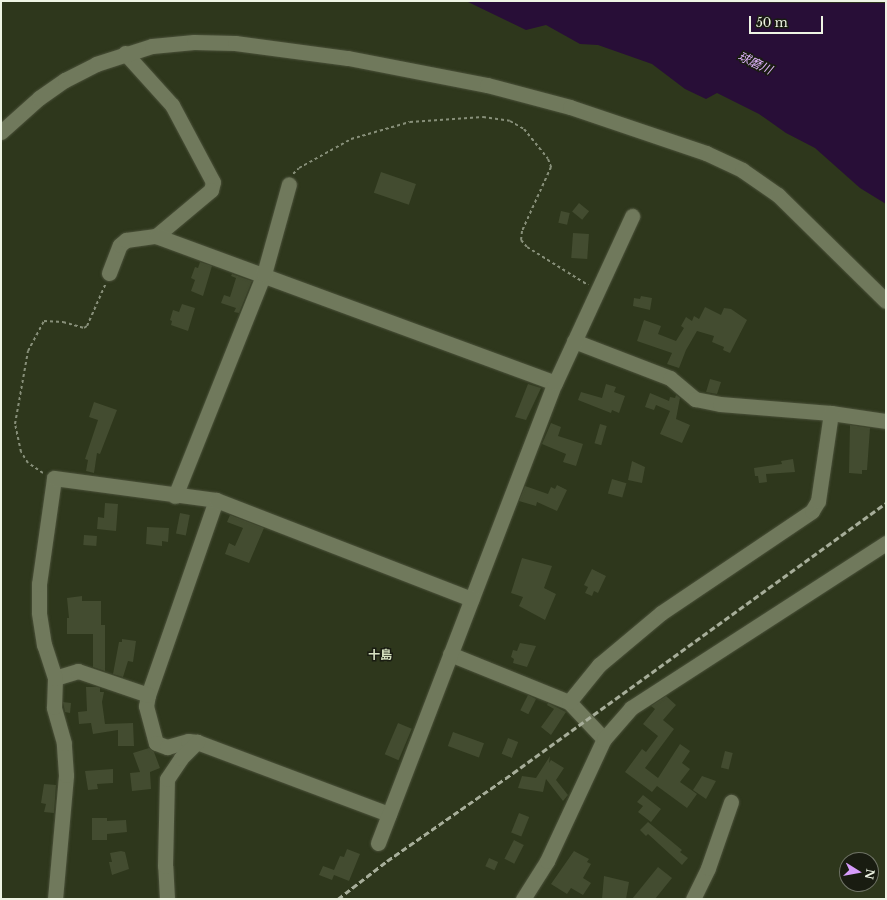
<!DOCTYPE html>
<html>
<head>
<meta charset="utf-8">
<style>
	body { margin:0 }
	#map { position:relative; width:887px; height:900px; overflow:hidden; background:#2e371c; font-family:"Libre Baskerville","Noto Sans JP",serif }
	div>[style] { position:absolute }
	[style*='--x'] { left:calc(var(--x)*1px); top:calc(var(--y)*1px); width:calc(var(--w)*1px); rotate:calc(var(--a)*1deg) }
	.water>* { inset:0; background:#280e37 }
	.building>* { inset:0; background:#434c30; transform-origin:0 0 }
	.path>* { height:2px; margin-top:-1px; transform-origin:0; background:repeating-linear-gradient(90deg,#878f79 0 3px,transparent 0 6px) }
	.roads { filter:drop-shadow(0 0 1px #4b513a) drop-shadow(0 0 1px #4b513a) }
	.minor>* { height:15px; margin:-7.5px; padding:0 7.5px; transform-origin:7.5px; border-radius:7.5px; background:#70795c }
	.rail>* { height:3px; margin-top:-1.5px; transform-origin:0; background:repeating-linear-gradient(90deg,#a7ae9a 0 6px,transparent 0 9px) }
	span { translate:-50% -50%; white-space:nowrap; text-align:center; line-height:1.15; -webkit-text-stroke:3px #191c11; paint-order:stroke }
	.water-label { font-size:12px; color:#dfb3fb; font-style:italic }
	.neighbourhood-label { font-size:12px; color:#d7e2c1; font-weight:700 }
	.frame { position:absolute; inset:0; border:2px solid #eef4e4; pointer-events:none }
	.north { position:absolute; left:839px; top:852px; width:40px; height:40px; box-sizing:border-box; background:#191c11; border:1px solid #6e7265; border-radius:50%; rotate:101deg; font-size:11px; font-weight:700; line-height:16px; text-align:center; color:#eef4e4 }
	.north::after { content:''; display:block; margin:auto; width:14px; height:18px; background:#d69bfa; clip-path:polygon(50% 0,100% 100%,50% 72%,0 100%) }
	.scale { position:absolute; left:749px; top:16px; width:74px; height:18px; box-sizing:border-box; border:2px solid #eef4e4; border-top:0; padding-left:5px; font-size:12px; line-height:14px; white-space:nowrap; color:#eef4e4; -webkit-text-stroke:3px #191c11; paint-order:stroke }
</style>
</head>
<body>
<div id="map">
	<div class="water">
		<div style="clip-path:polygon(466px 1px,886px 3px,886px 204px,860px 188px,815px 148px,786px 133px,759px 114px,717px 93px,706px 99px,685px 89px,652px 64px,598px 45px,580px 44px,546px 25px,526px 30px)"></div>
	</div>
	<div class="building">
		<div style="left:381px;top:172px;width:37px;height:22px;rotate:19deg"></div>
		<div style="left:579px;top:203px;width:13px;height:11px;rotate:39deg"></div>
		<div style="left:561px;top:211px;width:9px;height:12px;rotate:13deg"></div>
		<div style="left:573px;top:233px;width:16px;height:25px;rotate:4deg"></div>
		<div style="clip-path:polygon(200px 262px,212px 266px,203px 296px,191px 291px,195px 280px,191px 278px,195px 267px,198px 268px)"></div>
		<div style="clip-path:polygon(232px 274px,252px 281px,239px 313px,234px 312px,236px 308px,221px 303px,224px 295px,230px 297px,236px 278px,231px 276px)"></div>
		<div style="clip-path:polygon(641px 296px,652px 298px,650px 310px,633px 306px,634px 298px,640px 299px)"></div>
		<div style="clip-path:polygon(182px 304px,195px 308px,188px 331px,171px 325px,172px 321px,170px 320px,173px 310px,179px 312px)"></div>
		<div style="clip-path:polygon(705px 307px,721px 315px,724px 308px,731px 309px,747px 320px,730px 353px,723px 350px,724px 347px,712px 342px,714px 336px,697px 331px,686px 350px,679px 368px,667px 364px,672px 353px,637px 341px,644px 320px,661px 326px,658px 334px,676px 341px,684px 328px,681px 326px,686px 317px,692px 321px,694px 316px,699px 319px)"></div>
		<div style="clip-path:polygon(710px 379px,721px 382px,717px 394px,706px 392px)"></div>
		<div style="clip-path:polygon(528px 384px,541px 388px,526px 420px,515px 417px)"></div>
		<div style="clip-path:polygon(606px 384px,616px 387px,614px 392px,625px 396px,619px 413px,612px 410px,611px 413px,578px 400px,581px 392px,602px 398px)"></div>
		<div style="clip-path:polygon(650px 393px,669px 401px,670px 397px,675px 398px,676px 395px,680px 398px,676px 419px,690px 425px,682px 443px,660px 434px,670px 411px,656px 405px,654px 410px,645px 407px)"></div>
		<div style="clip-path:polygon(94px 402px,117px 410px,100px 454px,97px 453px,94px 473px,86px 471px,88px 460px,85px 459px,98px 420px,89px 417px)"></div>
		<div style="clip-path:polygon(551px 423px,561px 427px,558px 436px,583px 444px,576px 466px,563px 462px,566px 454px,542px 444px)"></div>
		<div style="left:600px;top:424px;width:7px;height:20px;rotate:16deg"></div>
		<div style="clip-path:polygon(850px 425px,870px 428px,867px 470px,862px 470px,862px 474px,849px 473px)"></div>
		<div style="clip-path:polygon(793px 459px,795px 472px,766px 474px,767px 482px,759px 483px,758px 476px,755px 476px,754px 468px,782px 464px,781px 461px)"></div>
		<div style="clip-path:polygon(632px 461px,645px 467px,642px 483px,628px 480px)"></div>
		<div style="left:612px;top:479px;width:15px;height:15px;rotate:16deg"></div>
		<div style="clip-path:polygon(557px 485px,567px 490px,557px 511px,537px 502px,536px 506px,519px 501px,525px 486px,548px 494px,551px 487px,555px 489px)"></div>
		<div style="clip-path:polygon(105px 503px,118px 504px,116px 531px,97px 529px,98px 517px,104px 518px)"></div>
		<div style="left:180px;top:513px;width:10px;height:21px;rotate:11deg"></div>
		<div style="clip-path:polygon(230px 515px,264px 528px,249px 563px,225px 554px,229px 543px,235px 546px,243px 528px,227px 522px)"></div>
		<div style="clip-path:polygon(147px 527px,169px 528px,168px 542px,162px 541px,162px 546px,146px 544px)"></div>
		<div style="left:84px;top:535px;width:13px;height:10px;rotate:4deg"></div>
		<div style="clip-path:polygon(522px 558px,552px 566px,544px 588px,556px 594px,545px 620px,519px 606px,523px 597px,511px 593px)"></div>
		<div style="clip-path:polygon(592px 569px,606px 576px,598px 593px,594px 591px,592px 596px,585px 593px,588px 587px,584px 585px)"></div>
		<div style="clip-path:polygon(82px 596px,82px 601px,101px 601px,101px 625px,105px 625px,105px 671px,93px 667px,93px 634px,67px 634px,67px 618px,69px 618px,67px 598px)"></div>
		<div style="clip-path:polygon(122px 639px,136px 641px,133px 662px,128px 661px,123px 677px,113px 674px,119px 642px,122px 642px)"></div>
		<div style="clip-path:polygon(520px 643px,536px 646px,527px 667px,513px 663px,514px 659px,511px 657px,513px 650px,517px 651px)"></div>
		<div style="clip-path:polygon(86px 687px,97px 687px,100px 688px,100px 692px,104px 692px,102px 702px,105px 724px,133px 723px,134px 746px,118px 746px,118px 730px,93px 734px,91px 723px,79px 724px,78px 712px,87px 711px)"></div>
		<div style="left:528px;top:695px;width:9px;height:17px;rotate:27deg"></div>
		<div style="clip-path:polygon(666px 696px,676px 705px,663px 720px,674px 729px,645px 768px,658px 778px,680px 744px,690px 751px,682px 763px,690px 769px,680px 782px,697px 794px,687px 808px,657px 786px,652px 792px,625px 772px,642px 749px,646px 752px,658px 736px,643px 724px,655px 709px,651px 706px)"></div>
		<div style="clip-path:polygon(63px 702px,71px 703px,70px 713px,65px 712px)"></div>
		<div style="clip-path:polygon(548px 703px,566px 712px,551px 735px,541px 727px,554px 709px,547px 705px)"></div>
		<div style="left:398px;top:723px;width:15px;height:34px;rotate:23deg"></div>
		<div style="left:453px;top:732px;width:33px;height:15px;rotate:20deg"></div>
		<div style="left:508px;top:738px;width:11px;height:17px;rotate:22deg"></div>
		<div style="clip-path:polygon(149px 748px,154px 752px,160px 768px,150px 772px,151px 789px,132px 791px,130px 773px,140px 772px,133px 753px)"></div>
		<div style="left:725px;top:751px;width:8px;height:17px;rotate:14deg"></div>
		<div style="clip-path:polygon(550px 756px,549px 763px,551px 760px,564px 768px,556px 780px,568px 795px,563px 801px,546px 779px,543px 792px,518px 788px,522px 776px,536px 778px)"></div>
		<div style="clip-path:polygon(113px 769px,113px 783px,97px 784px,98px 789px,88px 790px,85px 771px)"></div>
		<div style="clip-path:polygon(702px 776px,716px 781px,706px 799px,693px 790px)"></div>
		<div style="clip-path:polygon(44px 784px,56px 785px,54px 813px,44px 812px,46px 804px,41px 803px)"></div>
		<div style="clip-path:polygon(643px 795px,661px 809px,651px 822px,638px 812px,643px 806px,637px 802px)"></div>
		<div style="left:519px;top:813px;width:11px;height:21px;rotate:22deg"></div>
		<div style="clip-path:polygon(92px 818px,107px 818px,107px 821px,126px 820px,127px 832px,107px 834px,107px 840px,92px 840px)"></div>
		<div style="clip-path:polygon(648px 822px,682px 850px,680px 852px,688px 858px,682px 865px,648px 834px,646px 836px,640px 830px)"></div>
		<div style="left:514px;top:840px;width:11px;height:21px;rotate:27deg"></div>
		<div style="clip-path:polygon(347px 849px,360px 854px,349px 881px,334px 875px,332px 880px,319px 875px,323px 866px,334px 870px,340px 856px,344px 857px)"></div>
		<div style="clip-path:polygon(121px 851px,125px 852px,129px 869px,112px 875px,109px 862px,112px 862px,110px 853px)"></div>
		<div style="clip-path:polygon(574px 851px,589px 859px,587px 862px,591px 864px,583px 878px,591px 883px,583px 895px,571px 888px,567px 894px,551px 884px)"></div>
		<div style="left:489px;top:858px;width:10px;height:9px;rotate:24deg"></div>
		<div style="clip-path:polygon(658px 867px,672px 878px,655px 899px,632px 899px)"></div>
		<div style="clip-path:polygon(604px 876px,629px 882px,626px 899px,602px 899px)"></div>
	</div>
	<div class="path">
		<div style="--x:293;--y:174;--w:8;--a:-45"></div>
		<div style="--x:299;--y:168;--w:60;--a:-29.1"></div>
		<div style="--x:351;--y:139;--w:61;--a:-16.1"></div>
		<div style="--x:410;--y:122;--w:73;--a:-3.9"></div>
		<div style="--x:483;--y:117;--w:27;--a:8"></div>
		<div style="--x:510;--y:121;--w:16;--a:30"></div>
		<div style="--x:524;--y:129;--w:38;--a:51"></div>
		<div style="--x:548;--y:159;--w:9;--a:69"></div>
		<div style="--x:551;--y:167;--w:70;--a:114.4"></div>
		<div style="--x:522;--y:231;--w:9;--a:96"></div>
		<div style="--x:521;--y:240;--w:9;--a:49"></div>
		<div style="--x:527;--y:247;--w:72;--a:31.9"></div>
		<div style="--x:43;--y:473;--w:18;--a:-146"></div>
		<div style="--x:28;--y:463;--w:13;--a:-122"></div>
		<div style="--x:21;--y:452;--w:29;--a:-102"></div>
		<div style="--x:15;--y:424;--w:74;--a:-79.9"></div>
		<div style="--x:28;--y:351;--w:34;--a:-62"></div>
		<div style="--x:44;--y:321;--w:19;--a:3"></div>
		<div style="--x:63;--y:322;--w:22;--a:16"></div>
		<div style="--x:84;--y:328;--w:4;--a:-34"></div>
		<div style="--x:87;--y:326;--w:47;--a:-66.2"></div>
	</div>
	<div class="roads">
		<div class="minor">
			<div style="--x:125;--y:53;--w:70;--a:47.9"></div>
			<div style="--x:172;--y:105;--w:87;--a:62"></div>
			<div style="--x:213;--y:182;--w:8;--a:104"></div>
			<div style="--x:211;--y:190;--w:72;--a:140.1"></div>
			<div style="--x:1;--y:132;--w:51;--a:-41.8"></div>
			<div style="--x:39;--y:98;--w:32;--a:-35"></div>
			<div style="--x:65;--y:80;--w:35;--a:-27"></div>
			<div style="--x:96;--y:64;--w:59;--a:-17.8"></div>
			<div style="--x:152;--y:46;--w:42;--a:-5.4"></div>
			<div style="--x:194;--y:42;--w:41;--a:1.4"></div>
			<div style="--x:235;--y:43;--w:114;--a:7.6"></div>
			<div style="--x:348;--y:58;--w:142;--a:11"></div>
			<div style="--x:487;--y:85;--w:86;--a:14.8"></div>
			<div style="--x:570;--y:107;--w:144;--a:18.7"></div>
			<div style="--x:706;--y:153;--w:40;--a:25"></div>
			<div style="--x:742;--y:170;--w:44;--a:34.8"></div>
			<div style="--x:778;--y:195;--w:151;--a:44.5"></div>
			<div style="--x:109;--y:273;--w:30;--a:-69"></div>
			<div style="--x:120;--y:245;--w:8;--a:-40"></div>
			<div style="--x:126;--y:240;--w:30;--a:-8"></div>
			<div style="--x:156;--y:236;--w:425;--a:20.2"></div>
			<div style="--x:574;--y:341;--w:103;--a:21.1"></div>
			<div style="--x:670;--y:378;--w:33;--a:40"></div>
			<div style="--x:695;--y:399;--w:25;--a:11"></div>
			<div style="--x:720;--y:404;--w:111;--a:4.6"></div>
			<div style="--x:831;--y:413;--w:56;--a:8.3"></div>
			<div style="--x:175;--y:496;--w:239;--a:-68.2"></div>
			<div style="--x:264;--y:274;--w:93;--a:-74.5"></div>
			<div style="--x:216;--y:500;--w:207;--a:109.2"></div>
			<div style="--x:148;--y:695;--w:11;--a:100"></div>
			<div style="--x:146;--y:706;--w:38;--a:75"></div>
			<div style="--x:156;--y:743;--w:12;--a:20"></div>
			<div style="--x:167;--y:747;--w:22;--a:-16"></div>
			<div style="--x:188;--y:741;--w:9;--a:6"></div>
			<div style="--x:197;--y:742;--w:205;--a:20.6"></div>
			<div style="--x:450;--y:654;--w:128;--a:22"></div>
			<div style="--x:569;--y:702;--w:51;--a:46.6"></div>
			<div style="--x:55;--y:678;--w:24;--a:-17"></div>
			<div style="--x:78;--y:671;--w:74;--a:18.9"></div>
			<div style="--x:569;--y:702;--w:48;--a:-51"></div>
			<div style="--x:599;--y:665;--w:81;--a:-40"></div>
			<div style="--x:661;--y:613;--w:182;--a:-34"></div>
			<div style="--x:812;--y:511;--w:12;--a:-59"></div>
			<div style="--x:818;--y:501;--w:89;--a:-81.6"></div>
			<div style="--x:378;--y:843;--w:493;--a:-69"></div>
			<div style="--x:555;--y:383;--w:184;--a:-65.2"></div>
			<div style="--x:55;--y:899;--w:124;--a:-84.9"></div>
			<div style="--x:66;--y:775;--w:32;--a:-94"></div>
			<div style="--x:64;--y:743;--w:37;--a:-106"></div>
			<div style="--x:54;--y:707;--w:29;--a:-88"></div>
			<div style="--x:55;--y:678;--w:35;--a:-108"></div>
			<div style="--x:44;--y:645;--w:33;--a:-99"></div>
			<div style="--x:39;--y:612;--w:28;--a:-90"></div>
			<div style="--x:39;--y:584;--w:107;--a:-81.9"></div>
			<div style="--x:54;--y:478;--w:163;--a:7.7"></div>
			<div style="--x:216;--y:500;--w:274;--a:21.2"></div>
			<div style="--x:167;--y:899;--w:33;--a:-93"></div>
			<div style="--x:165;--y:866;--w:87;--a:-88.7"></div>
			<div style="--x:167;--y:779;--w:25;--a:-56"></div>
			<div style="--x:181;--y:758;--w:23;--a:-45"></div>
			<div style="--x:523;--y:899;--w:45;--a:-57.7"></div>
			<div style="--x:547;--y:861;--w:135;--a:-65"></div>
			<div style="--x:604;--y:739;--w:41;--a:-48.9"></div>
			<div style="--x:631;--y:708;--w:304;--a:-32.9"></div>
			<div style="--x:693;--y:899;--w:34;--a:-64"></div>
			<div style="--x:708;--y:868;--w:70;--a:-70.8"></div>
		</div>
	</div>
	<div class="rail">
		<div style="--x:338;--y:899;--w:62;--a:-37.8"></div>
		<div style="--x:387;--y:861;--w:154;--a:-34.9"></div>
		<div style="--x:513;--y:773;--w:460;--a:-35.9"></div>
	</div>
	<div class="water-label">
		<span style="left:755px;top:63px;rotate:25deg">球磨川</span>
	</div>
	<div class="neighbourhood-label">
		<span style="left:380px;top:655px">十島</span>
	</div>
	<div class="frame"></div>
	<div class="north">N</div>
	<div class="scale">50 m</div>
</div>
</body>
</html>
